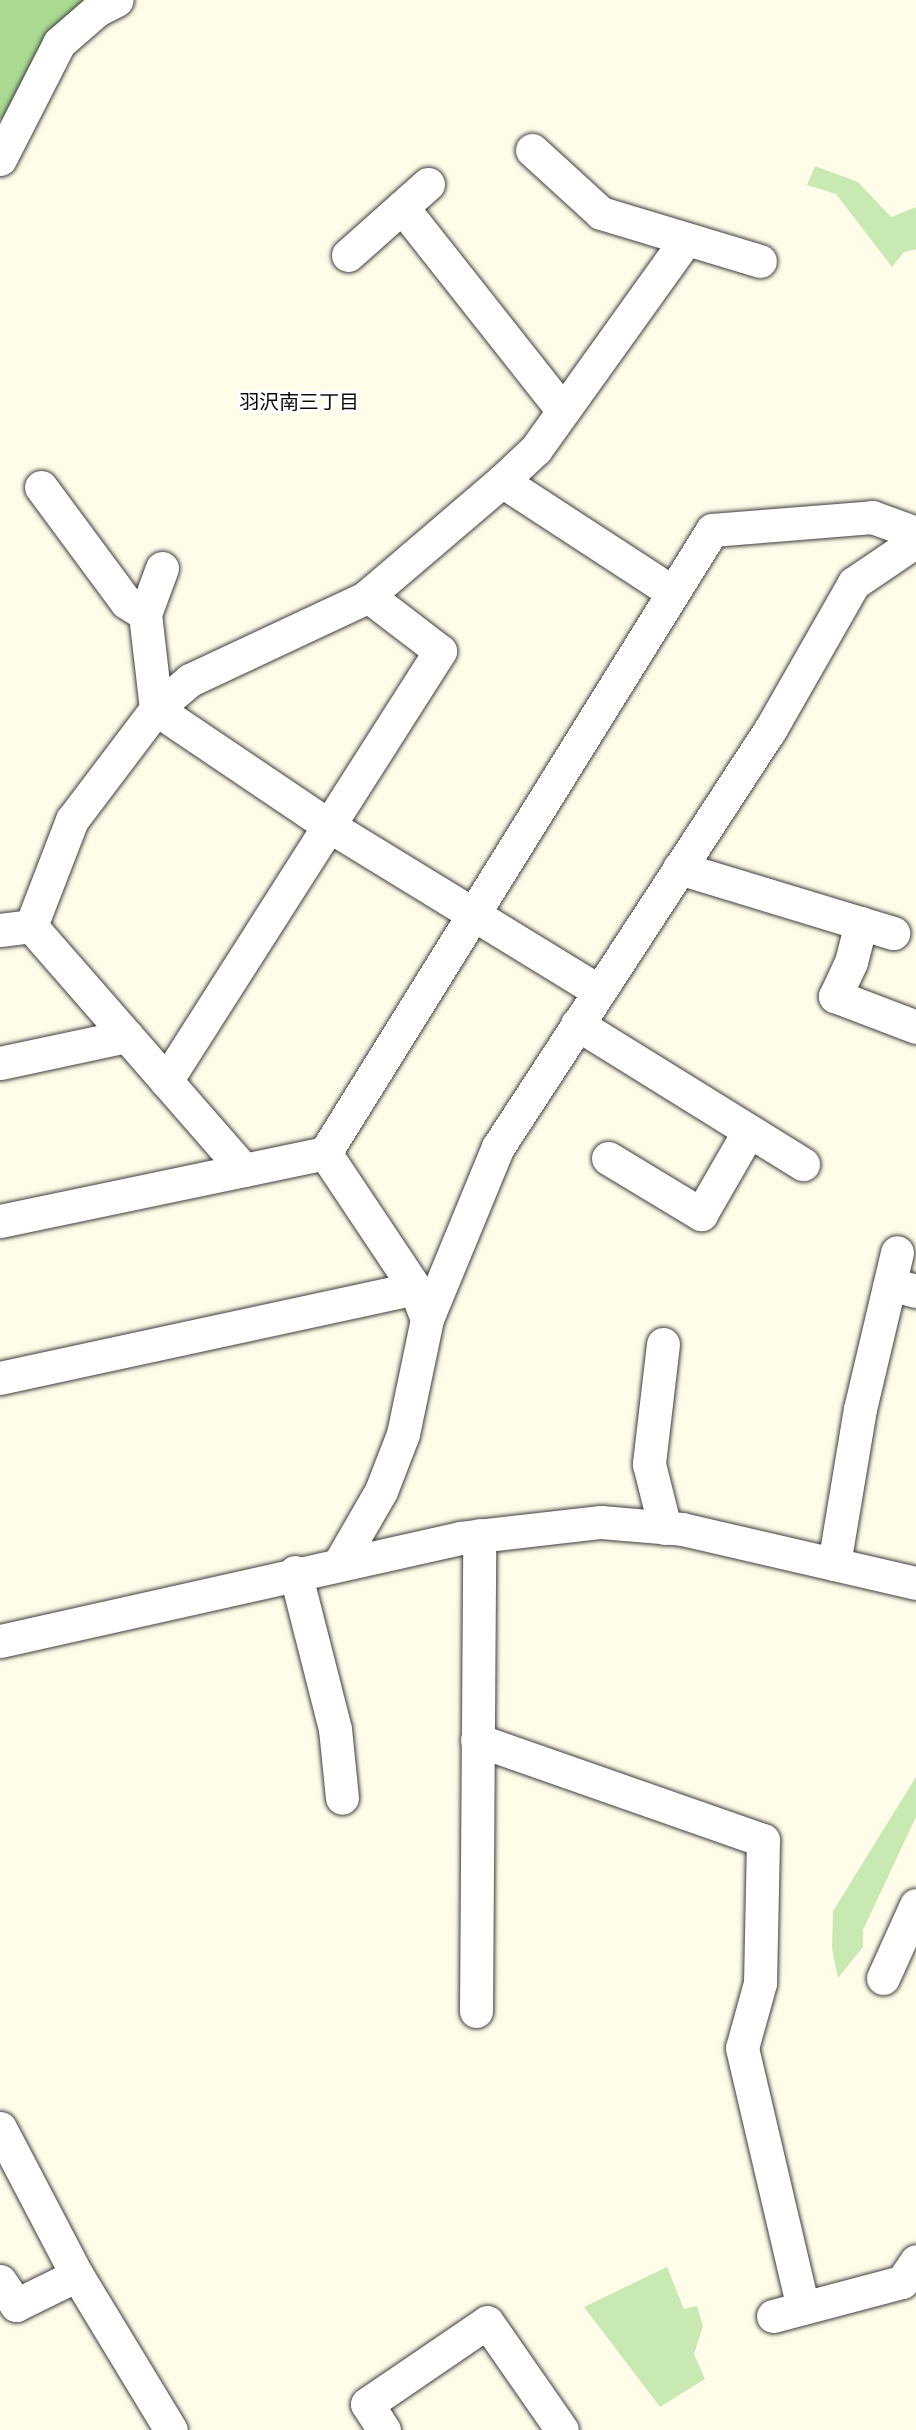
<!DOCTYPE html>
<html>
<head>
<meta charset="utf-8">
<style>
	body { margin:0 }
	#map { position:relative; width:916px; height:2430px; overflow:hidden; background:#fffde9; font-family:"Crimson Pro","Noto Sans JP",serif }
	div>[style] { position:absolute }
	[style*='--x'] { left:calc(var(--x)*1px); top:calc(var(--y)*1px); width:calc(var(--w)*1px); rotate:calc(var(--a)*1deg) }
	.green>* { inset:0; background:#c9e9b3 }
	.forest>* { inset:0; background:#aada92 }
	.roads { filter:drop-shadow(0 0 2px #3e3e3e) drop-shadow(0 0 2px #3e3e3e) }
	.minor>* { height:33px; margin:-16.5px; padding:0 16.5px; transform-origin:16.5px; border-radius:16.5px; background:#fff }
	span { translate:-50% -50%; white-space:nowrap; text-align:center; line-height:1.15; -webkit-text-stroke:6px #fff; paint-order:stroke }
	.neighbourhood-label { font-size:20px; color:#0b0b0b }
</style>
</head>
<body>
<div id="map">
	<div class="green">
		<div style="clip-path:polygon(815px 166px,858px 182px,891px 217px,916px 207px,916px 249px,904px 252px,892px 267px,836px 194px,807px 185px)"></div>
		<div style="clip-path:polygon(916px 1777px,916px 1817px,863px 1930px,863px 1947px,838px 1978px,832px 1949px,833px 1911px)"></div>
		<div style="clip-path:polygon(667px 2267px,684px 2309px,697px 2306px,703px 2326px,694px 2354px,705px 2379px,660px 2407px,584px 2307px)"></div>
	</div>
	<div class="forest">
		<div style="clip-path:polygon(0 0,90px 0,3px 120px,0 118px)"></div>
	</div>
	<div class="roads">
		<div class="minor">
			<div style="--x:532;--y:150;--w:93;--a:42.4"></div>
			<div style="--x:601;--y:213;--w:166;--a:16.8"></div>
			<div style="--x:0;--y:159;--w:130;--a:-63"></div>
			<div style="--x:59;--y:43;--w:50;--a:-41"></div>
			<div style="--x:97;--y:10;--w:22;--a:-27"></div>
			<div style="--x:402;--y:207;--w:260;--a:51.7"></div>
			<div style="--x:348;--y:255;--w:107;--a:-41.6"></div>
			<div style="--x:502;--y:481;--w:203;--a:33.1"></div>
			<div style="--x:41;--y:487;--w:143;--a:53.5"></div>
			<div style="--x:126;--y:602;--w:22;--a:32"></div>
			<div style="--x:162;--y:568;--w:49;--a:110.3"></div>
			<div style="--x:145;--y:614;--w:96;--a:83.4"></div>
			<div style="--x:156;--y:709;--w:211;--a:34"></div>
			<div style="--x:331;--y:827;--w:314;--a:31.5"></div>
			<div style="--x:679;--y:868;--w:224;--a:16.9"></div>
			<div style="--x:861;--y:923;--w:40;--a:104.4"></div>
			<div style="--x:851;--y:962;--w:38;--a:115"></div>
			<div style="--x:835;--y:996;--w:87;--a:20.9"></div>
			<div style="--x:31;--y:926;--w:324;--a:48.9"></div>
			<div style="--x:0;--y:930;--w:31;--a:-7"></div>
			<div style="--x:31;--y:926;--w:114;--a:-68.9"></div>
			<div style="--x:72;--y:820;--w:139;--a:-52.9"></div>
			<div style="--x:156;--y:709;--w:45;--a:-40.5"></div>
			<div style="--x:190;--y:680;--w:193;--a:-25.1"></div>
			<div style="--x:365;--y:598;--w:180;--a:-40.5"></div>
			<div style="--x:502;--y:481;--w:47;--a:-43.3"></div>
			<div style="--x:536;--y:449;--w:256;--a:-54.4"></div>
			<div style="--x:577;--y:1024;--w:266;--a:31.8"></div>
			<div style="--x:0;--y:1063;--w:130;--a:-12"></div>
			<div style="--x:166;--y:1081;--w:510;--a:-57.49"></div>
			<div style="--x:440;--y:651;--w:91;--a:-142.6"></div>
			<div style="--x:325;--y:1153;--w:733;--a:-58.15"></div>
			<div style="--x:712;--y:530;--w:161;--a:-4.6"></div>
			<div style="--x:872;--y:517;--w:47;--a:20"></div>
			<div style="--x:608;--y:1158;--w:109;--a:31.1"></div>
			<div style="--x:701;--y:1214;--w:96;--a:-60"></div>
			<div style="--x:0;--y:1221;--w:332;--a:-11.8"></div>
			<div style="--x:325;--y:1153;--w:162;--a:56.3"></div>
			<div style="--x:415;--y:1288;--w:33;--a:69"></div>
			<div style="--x:890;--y:1284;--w:27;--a:15"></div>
			<div style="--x:663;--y:1344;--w:121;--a:96.7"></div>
			<div style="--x:649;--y:1464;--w:66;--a:76"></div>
			<div style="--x:0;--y:1378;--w:425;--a:-12.2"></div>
			<div style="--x:340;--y:1562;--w:82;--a:-60"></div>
			<div style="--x:381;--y:1491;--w:61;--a:-68.9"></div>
			<div style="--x:403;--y:1434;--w:117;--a:-78.2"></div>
			<div style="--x:427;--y:1319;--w:186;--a:-67.6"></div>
			<div style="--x:498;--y:1147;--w:498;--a:-56.9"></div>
			<div style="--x:770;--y:730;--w:169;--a:-60.3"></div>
			<div style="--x:854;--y:583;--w:75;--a:-34.1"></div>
			<div style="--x:834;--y:1564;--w:157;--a:-80.5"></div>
			<div style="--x:860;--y:1409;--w:161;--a:-76.7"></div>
			<div style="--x:295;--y:1572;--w:162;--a:75.7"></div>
			<div style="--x:335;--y:1729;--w:69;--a:84.2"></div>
			<div style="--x:0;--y:1641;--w:471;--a:-12.6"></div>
			<div style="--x:460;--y:1538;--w:142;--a:-6.5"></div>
			<div style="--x:601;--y:1522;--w:81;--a:4.9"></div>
			<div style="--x:682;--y:1529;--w:240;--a:13"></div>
			<div style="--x:477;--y:1740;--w:303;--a:19.3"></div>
			<div style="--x:763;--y:1840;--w:143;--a:91.2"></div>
			<div style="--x:760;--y:1983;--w:67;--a:105.5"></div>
			<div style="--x:742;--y:2048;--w:267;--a:76.8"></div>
			<div style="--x:883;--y:1978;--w:80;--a:-65.7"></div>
			<div style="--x:476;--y:2011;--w:476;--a:-89.6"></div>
			<div style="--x:0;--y:2128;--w:166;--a:62.4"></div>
			<div style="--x:77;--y:2275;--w:181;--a:58.8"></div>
			<div style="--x:0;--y:2281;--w:29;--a:56"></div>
			<div style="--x:16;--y:2305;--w:68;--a:-26.2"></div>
			<div style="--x:773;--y:2316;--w:133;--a:-14.8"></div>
			<div style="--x:902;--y:2282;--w:25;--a:-56"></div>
			<div style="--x:384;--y:2430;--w:31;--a:-123"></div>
			<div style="--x:367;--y:2404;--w:145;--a:-34.3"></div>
			<div style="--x:487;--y:2322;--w:131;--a:55.2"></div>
		</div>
	</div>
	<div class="neighbourhood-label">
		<span style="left:299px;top:402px">羽沢南三丁目</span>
	</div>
</div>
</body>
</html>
